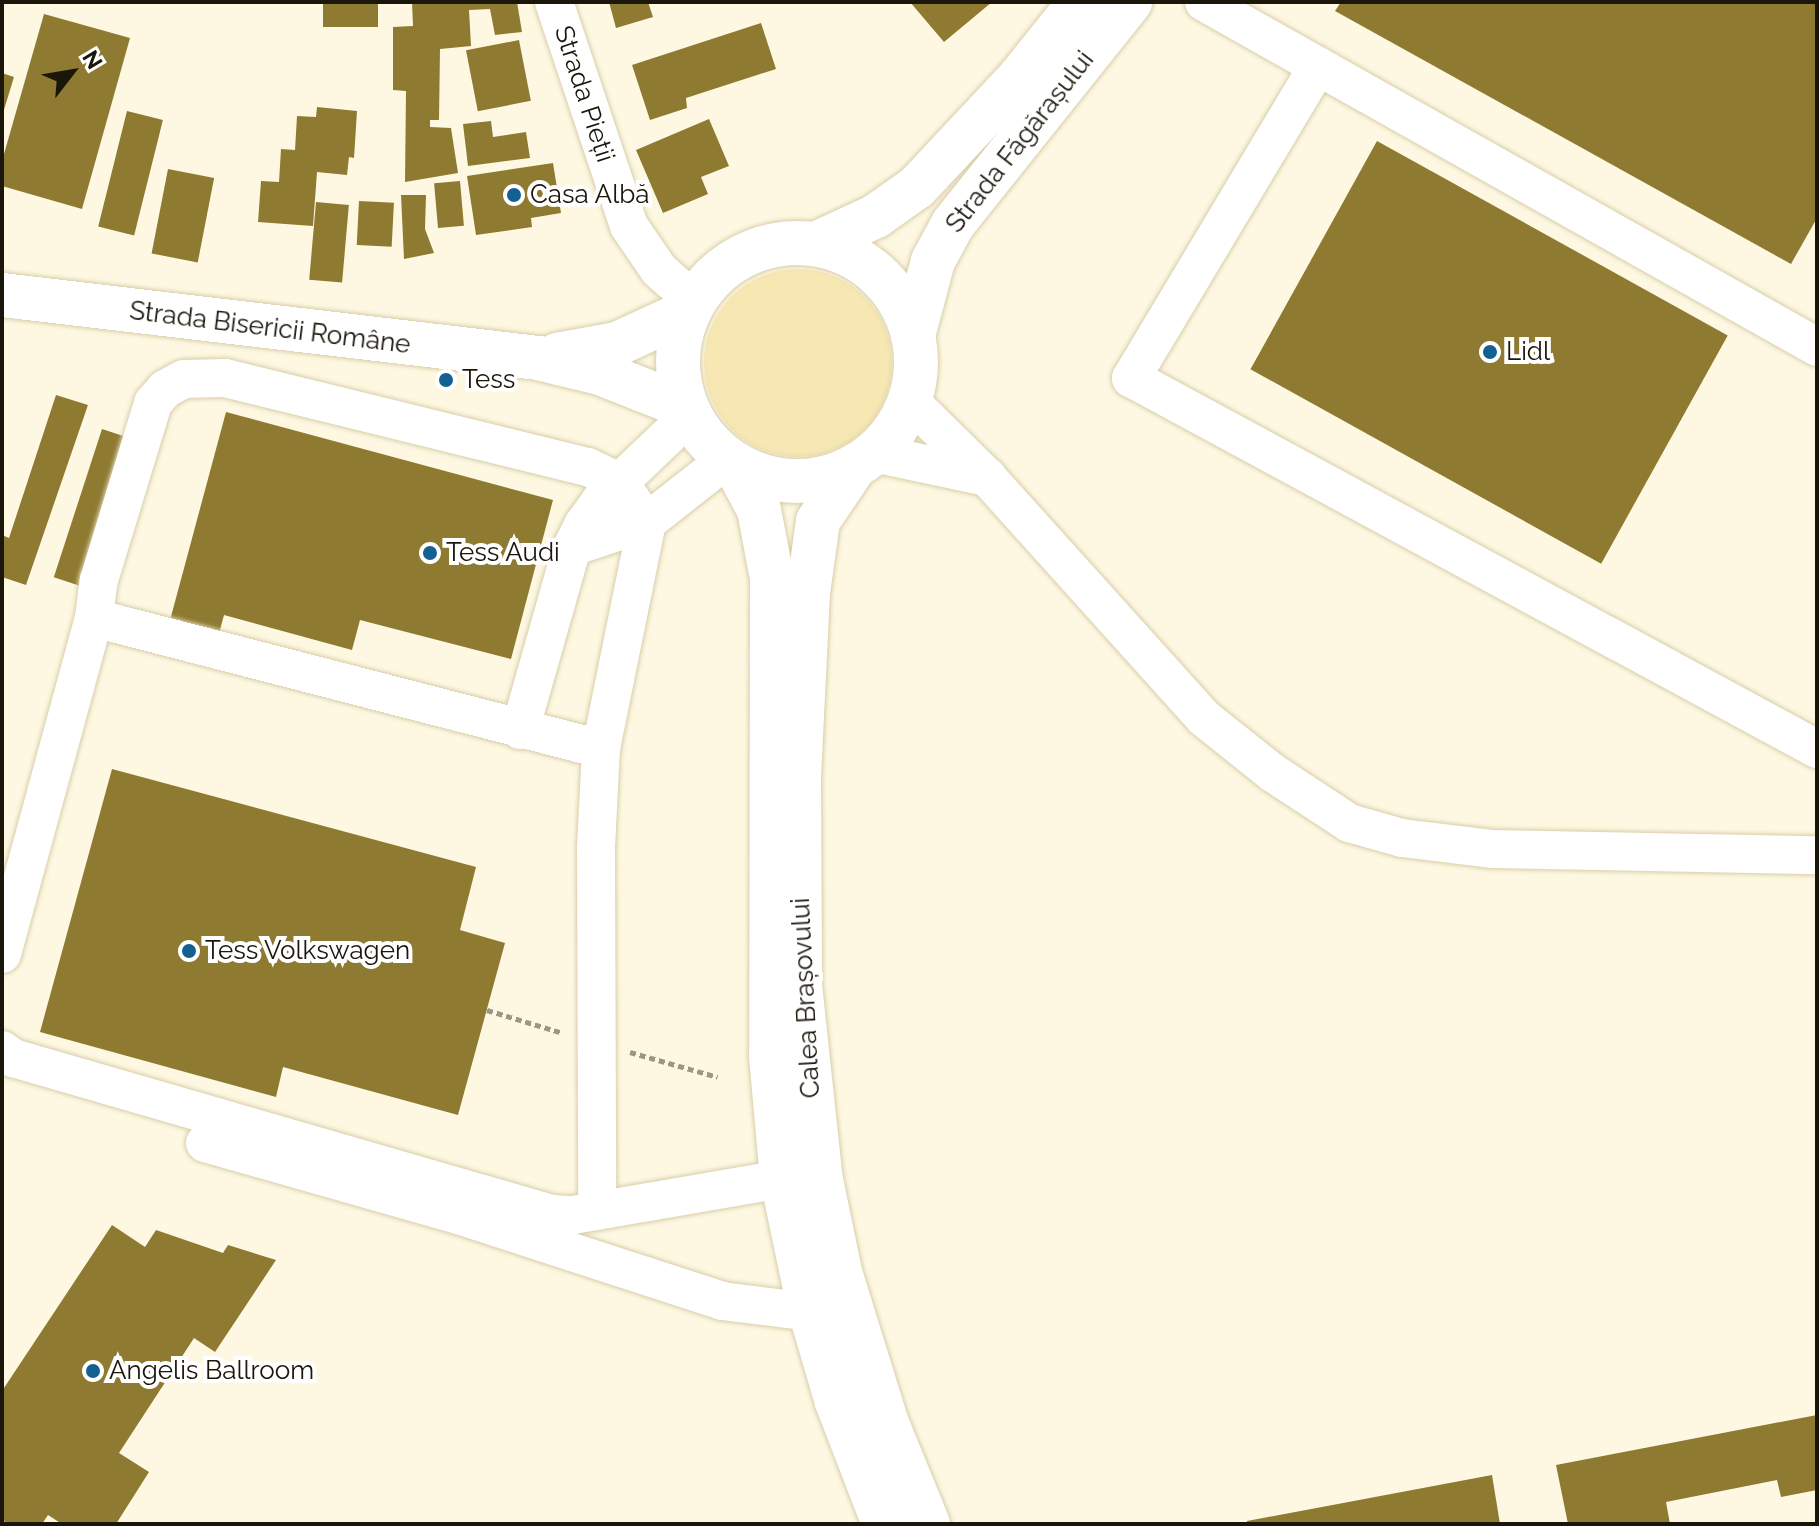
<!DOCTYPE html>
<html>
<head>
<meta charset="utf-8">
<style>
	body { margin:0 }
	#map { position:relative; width:1819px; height:1526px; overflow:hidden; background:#fef8e2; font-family:Raleway,sans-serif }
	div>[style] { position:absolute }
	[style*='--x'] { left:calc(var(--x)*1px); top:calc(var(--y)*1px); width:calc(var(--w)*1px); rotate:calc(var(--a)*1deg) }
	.green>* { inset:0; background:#f6e7b3 }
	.round { border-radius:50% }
	.building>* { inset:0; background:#8e7a30; transform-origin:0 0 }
	.path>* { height:5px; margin-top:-2.5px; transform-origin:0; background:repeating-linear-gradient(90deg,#9c9785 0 6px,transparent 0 10px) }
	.roads { filter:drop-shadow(0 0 2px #d8ceaa) drop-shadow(0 0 2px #d8ceaa) }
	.minor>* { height:38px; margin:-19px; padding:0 19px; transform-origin:19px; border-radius:19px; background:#fff }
	.major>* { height:44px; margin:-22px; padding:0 22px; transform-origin:22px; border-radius:22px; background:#fff }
	.highway>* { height:44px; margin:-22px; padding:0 22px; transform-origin:22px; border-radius:22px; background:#fff }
	.highway>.ring { margin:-22px; padding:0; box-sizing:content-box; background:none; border:44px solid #fff; border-radius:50% }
	.dots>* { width:22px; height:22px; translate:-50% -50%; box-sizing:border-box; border:4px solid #fff; border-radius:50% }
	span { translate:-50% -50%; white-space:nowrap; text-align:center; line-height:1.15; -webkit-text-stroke:8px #fff; paint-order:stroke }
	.street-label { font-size:26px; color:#1a170a }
	.poi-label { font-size:26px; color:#1a170a }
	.left { translate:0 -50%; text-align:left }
	.frame { position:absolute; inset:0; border:4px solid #1a170a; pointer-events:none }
	.north { position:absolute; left:32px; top:32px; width:80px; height:80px; -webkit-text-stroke:6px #fff; paint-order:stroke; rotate:59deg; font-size:22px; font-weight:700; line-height:32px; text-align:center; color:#1a170a }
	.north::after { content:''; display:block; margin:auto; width:28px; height:36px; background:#1a170a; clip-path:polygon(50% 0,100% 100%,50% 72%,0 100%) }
</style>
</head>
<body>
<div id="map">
	<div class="green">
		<div class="round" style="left:704px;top:269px;width:188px;height:188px"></div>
	</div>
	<div class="building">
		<div style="left:323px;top:2px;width:55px;height:25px"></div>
		<div style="clip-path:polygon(412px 2px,517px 2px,522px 32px,495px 35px,490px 9px,469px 10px,471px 46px,440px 49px,439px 120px,430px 120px,430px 127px,451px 128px,458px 173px,405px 182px,406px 91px,393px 90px,393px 27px,413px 26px)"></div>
		<div style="clip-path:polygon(609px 2px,648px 2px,653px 17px,616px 28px)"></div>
		<div style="clip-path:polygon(910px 2px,992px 2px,944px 42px)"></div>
		<div style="clip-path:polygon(1341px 2px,1817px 2px,1817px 218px,1791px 264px,1335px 11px)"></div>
		<div style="clip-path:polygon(44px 14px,130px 38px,82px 209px,2px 186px,2px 161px)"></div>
		<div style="clip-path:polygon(761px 23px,776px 69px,686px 98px,687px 108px,650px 120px,632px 65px)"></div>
		<div style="left:519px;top:40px;width:62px;height:54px;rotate:79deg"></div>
		<div style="clip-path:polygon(2px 73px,14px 77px,3px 113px,2px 113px)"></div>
		<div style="clip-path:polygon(317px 107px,357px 111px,354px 158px,349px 157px,347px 175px,317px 172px,313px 226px,258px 222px,261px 181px,279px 182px,281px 149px,295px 150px,297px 116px,316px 117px)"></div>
		<div style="left:127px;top:111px;width:37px;height:119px;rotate:14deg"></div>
		<div style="clip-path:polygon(709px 119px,729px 166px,701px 177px,708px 194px,663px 213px,636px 150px)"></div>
		<div style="clip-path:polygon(491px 121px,493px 137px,526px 132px,530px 158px,468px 166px,463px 124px)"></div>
		<div style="left:1377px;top:141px;width:401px;height:261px;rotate:29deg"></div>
		<div style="clip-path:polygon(553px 163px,561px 213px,531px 218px,532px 227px,476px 235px,467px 176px)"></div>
		<div style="left:168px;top:169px;width:47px;height:86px;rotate:11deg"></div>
		<div style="left:460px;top:181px;width:45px;height:26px;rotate:85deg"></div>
		<div style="clip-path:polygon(401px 195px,426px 195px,425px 229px,434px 253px,404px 259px)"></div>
		<div style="left:359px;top:201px;width:35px;height:44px;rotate:3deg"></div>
		<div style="left:316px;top:202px;width:33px;height:78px;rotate:5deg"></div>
		<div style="clip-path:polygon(56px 395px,88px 405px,26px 585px,2px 577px,2px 535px,9px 538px)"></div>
		<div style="clip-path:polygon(226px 412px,553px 500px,511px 659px,360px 620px,352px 650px,224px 615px,218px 637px,169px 624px)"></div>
		<div style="left:102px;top:429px;width:32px;height:156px;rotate:18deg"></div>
		<div style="clip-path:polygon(112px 769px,476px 867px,460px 930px,505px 943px,458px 1115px,283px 1067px,276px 1097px,40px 1032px)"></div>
		<div style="clip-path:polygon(112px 1225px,145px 1247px,156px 1230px,223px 1253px,228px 1245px,276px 1260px,215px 1352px,194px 1338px,119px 1453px,149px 1472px,116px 1524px,62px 1524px,48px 1515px,42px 1524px,9px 1524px,2px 1520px,2px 1391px)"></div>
		<div style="clip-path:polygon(1817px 1415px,1817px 1490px,1781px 1497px,1777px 1480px,1666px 1502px,1670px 1524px,1568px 1524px,1556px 1465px)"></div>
		<div style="clip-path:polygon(1492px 1475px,1500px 1524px,1247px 1524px,1247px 1521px)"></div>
	</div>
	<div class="path">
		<div style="--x:487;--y:1010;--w:79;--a:16.8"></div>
		<div style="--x:630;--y:1052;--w:91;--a:15.9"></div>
	</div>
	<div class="roads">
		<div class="minor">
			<div style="--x:554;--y:2;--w:236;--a:71.5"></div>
			<div style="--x:629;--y:226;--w:53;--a:55.7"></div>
			<div style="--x:659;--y:270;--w:47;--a:41.5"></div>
			<div style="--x:1204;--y:2;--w:703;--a:29.37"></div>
			<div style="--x:1318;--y:66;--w:364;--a:120.9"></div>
			<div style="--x:1131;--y:378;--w:780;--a:28.41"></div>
			<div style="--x:910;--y:401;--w:108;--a:44.6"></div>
			<div style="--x:987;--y:477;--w:324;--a:48"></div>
			<div style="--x:1204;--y:718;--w:88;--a:38.6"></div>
			<div style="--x:1273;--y:773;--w:91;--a:33.3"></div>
			<div style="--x:1349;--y:823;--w:55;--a:15.8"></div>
			<div style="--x:1402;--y:838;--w:92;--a:6.9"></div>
			<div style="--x:1493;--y:849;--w:324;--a:1.1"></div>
			<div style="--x:874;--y:453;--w:116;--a:12"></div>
			<div style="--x:572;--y:547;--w:79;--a:-18.4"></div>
			<div style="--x:647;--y:522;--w:102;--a:-38.2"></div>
			<div style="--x:94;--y:618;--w:524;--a:14.49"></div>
			<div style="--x:520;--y:730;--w:190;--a:-74.1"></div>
			<div style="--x:572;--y:547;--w:25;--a:-63"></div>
			<div style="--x:583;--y:525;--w:31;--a:-54"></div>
			<div style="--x:601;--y:500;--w:123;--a:-43.7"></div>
			<div style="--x:2;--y:954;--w:348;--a:-74.7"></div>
			<div style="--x:94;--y:618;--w:38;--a:-83"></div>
			<div style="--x:99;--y:580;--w:185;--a:-73"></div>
			<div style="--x:153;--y:403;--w:18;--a:-49"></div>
			<div style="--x:165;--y:389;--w:21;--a:-28"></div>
			<div style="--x:184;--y:379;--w:41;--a:-1.4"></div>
			<div style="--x:225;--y:378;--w:374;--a:13.8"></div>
			<div style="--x:588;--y:467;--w:34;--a:26"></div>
			<div style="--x:619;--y:482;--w:49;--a:55"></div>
			<div style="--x:647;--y:522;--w:232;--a:101.5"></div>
			<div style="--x:601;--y:749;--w:98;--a:92.9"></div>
			<div style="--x:596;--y:847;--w:364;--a:89.8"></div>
			<div style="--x:2;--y:1050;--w:14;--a:36"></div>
			<div style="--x:13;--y:1058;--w:561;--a:16.14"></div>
			<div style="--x:552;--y:1214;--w:21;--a:3"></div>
			<div style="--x:573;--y:1215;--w:212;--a:-9.8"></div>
			<div style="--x:205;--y:1143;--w:263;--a:15.9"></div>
			<div style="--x:458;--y:1215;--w:278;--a:18"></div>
			<div style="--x:722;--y:1301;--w:89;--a:7.1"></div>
		</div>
		<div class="major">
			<div style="--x:2;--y:295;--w:540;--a:6.7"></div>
			<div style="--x:538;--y:358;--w:64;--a:13.6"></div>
			<div style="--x:600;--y:373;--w:92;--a:21.6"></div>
			<div style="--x:557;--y:355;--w:61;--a:-10.4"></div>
			<div style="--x:617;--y:344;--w:79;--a:-24.6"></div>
		</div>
		<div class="highway">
			<div class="ring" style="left:678px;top:243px;width:194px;height:194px"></div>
			<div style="--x:816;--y:244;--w:66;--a:-25"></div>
			<div style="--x:876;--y:216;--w:50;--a:-35.3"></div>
			<div style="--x:917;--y:187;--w:149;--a:-46.9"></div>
			<div style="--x:1019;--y:78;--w:97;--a:-51.2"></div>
			<div style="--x:913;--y:336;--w:78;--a:-75.1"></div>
			<div style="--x:933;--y:261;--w:42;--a:-61.6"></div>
			<div style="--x:953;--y:224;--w:284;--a:-51.4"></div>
			<div style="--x:734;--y:463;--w:53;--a:62"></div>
			<div style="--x:759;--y:510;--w:69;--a:79.2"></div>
			<div style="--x:772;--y:578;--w:478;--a:90.1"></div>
			<div style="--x:771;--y:1056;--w:123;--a:84.9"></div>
			<div style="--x:782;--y:1179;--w:131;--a:78.1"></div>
			<div style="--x:809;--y:1307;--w:99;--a:73.6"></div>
			<div style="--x:837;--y:1402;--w:131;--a:68.9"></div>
			<div style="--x:855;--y:466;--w:66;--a:123.9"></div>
			<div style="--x:818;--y:521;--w:73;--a:97.9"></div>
			<div style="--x:808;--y:593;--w:186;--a:92.8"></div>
			<div style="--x:799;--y:779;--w:206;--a:89.7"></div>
			<div style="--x:800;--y:985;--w:196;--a:83.9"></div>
			<div style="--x:821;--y:1180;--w:94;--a:78.3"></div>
			<div style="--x:840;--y:1272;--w:156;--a:72.8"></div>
			<div style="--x:886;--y:1421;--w:111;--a:67.8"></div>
		</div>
	</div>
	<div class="dots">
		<div style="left:514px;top:195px;background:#136093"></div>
		<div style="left:1490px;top:352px;background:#136093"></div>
		<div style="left:446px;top:380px;background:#136093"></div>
		<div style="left:430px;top:553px;background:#136093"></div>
		<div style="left:189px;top:951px;background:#136093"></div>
		<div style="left:93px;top:1371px;background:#136093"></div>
	</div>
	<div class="street-label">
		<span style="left:584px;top:94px;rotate:72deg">Strada Pieții</span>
		<span style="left:1020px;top:142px;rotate:-52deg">Strada Făgărașului</span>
		<span style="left:270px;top:328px;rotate:7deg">Strada Bisericii Române</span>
		<span style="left:806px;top:998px;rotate:-93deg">Calea Brașovului</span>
	</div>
	<div class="poi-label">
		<span class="left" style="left:530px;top:195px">Casa Albă</span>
		<span class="left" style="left:1506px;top:352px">Lidl</span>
		<span class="left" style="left:462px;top:380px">Tess</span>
		<span class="left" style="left:446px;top:553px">Tess Audi</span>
		<span class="left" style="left:205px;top:951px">Tess Volkswagen</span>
		<span class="left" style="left:109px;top:1371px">Angelis Ballroom</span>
	</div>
	<div class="frame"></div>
	<div class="north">N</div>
</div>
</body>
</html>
